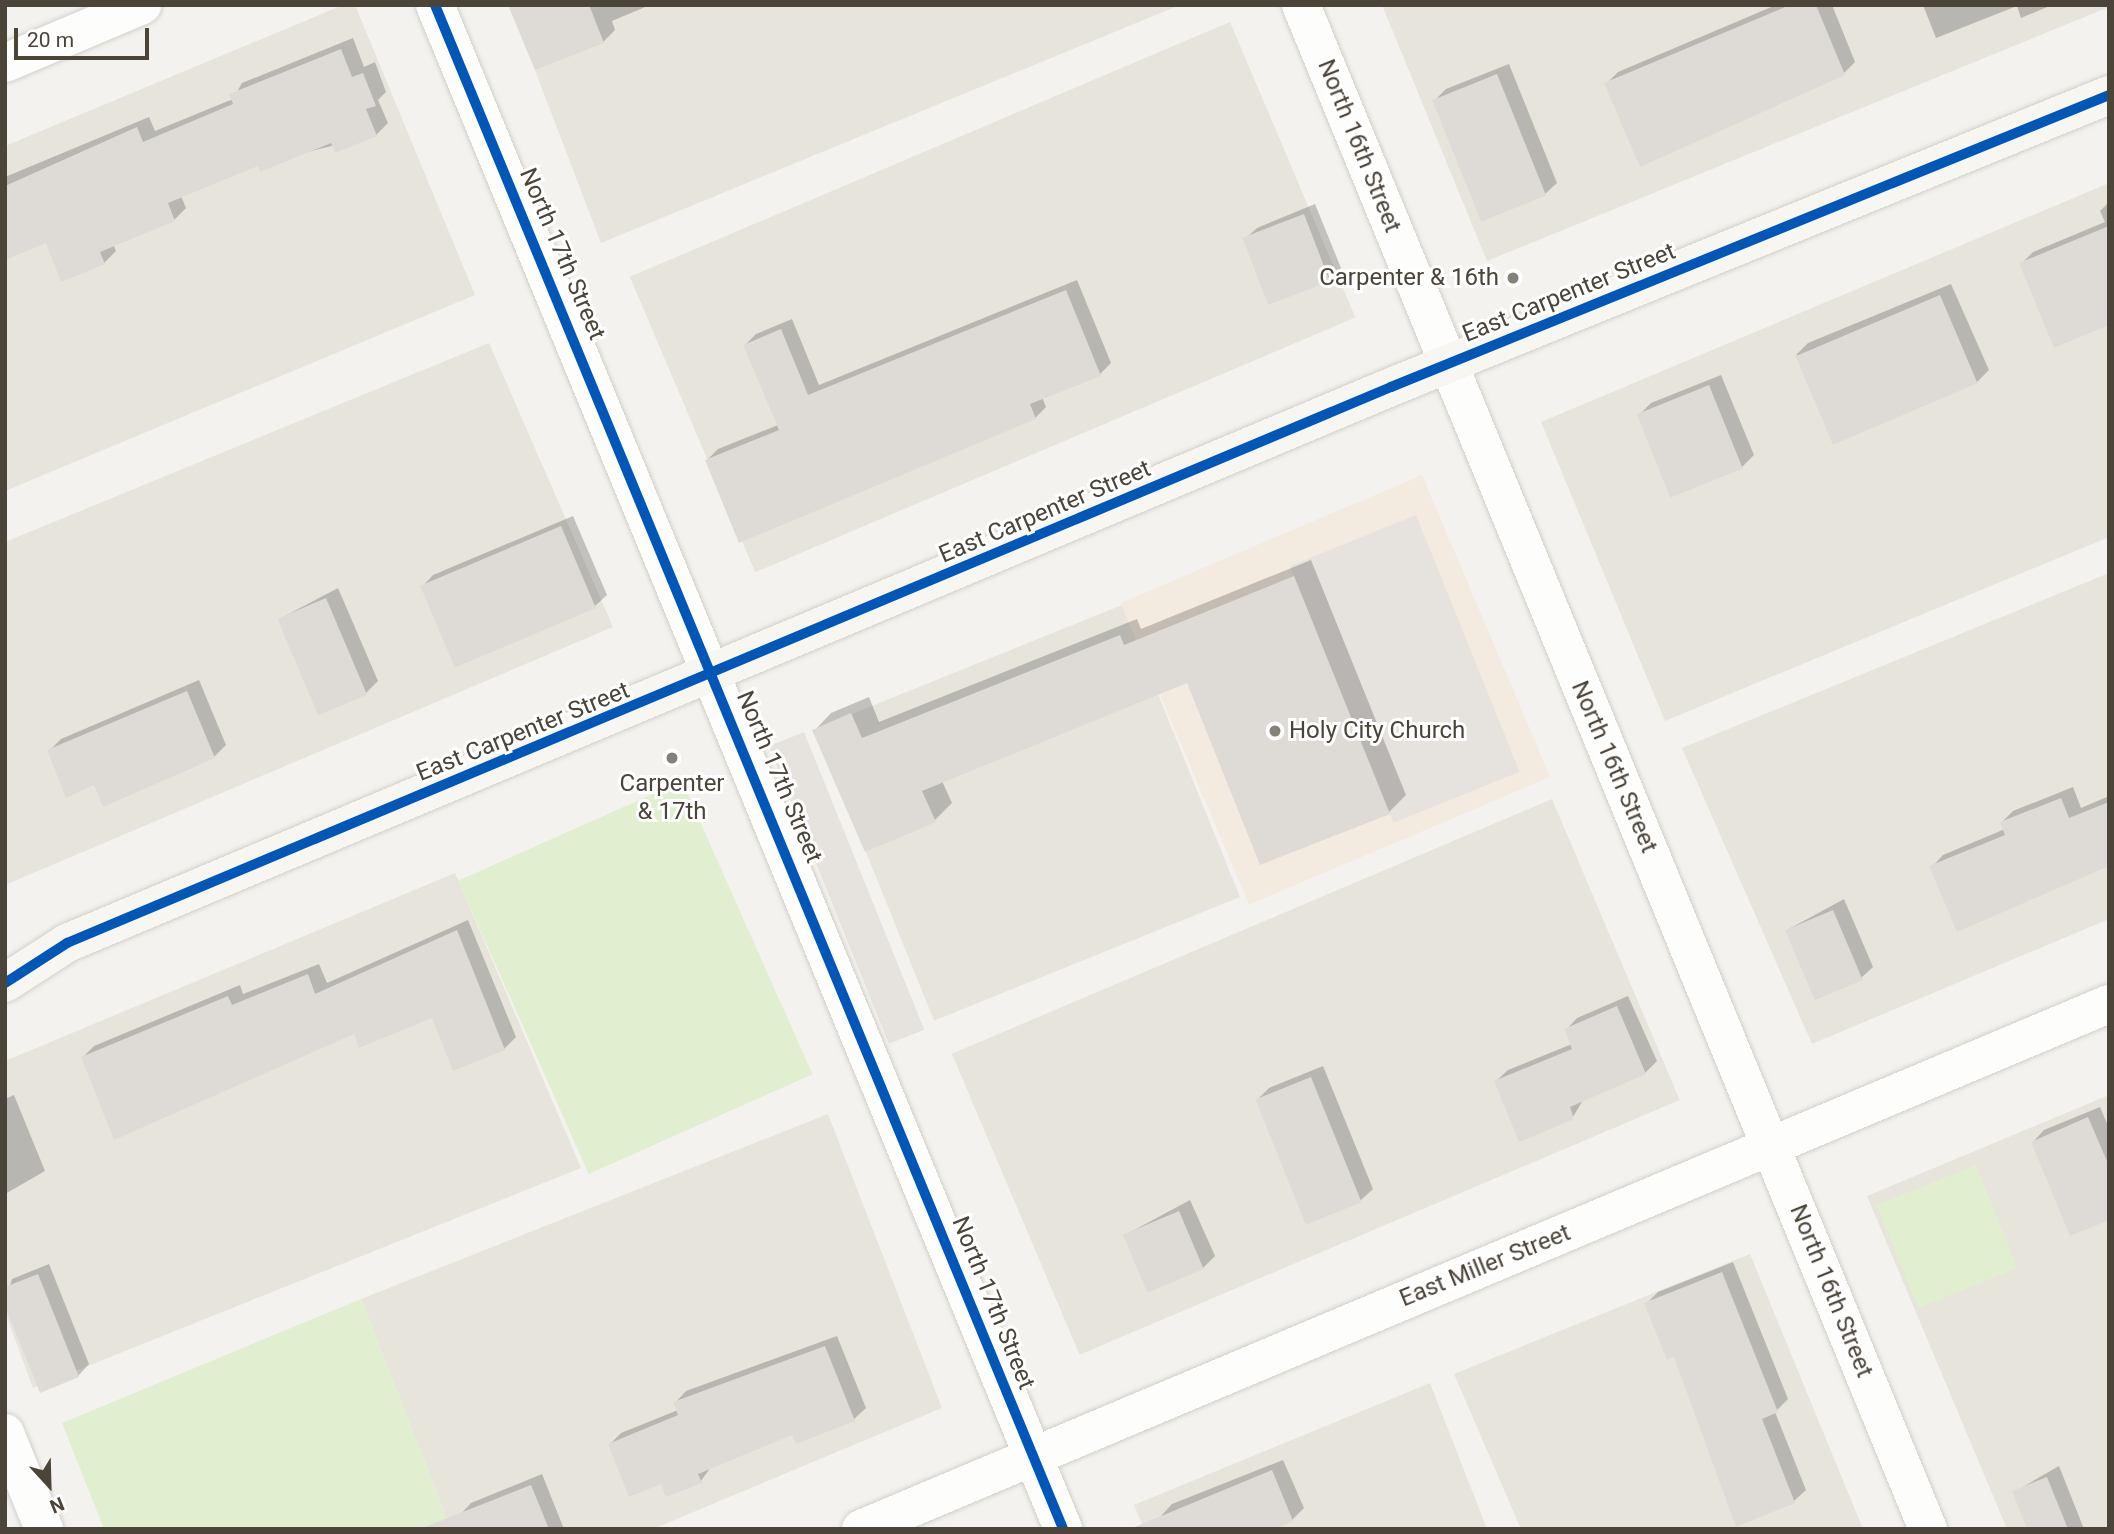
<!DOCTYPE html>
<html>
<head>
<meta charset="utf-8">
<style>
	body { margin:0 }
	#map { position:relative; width:2114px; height:1534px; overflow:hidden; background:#f4f2ee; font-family:Roboto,sans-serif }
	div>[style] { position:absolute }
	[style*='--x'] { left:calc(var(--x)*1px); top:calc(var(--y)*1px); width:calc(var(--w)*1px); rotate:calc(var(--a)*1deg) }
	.residential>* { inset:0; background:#e7e4dc; transform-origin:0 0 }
	.commercial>* { inset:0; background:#f3ebdf; transform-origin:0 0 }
	.green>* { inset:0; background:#e1eecf; transform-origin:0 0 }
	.parking>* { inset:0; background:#e6e3df; transform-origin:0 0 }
	.shadow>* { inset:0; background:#0003 }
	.building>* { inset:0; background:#dedbd6; transform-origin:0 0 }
	.roads { filter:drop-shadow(0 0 2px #d2d0cb) drop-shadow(0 0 2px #d2d0cb) }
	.street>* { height:38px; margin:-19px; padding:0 19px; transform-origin:19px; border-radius:19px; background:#fdfdfc }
	.secondary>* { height:38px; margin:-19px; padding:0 19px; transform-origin:19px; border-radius:19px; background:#f7f6f1 }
	.cycleway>* { height:10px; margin:-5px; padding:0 5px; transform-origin:5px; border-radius:5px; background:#0057b8 }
	.dots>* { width:19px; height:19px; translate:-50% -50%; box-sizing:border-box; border:4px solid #fff; border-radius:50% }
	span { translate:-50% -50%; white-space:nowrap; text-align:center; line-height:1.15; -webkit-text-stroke:6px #fff; paint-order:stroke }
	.street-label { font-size:24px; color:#4b4439 }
	.poi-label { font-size:24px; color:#4b4439 }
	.right { translate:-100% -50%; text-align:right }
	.left { translate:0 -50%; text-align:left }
	.frame { position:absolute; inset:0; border:7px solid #4b4439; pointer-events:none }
	.north { position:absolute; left:14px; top:1450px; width:70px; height:70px; -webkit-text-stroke:5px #fff; paint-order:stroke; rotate:158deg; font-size:19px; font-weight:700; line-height:28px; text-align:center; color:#4b4439 }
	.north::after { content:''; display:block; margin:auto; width:24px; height:32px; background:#4b4439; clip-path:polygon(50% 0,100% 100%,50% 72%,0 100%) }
	.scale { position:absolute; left:14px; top:28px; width:135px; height:32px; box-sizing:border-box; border:4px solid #4b4439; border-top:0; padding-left:9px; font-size:21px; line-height:24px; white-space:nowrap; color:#4b4439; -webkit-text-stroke:5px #fff; paint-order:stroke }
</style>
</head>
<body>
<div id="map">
	<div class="residential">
		<div style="clip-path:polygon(343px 5px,355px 5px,475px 295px,5px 491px,5px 146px)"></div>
		<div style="clip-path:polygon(510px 5px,1180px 5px,601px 243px)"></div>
		<div style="clip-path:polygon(1382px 5px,2109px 5px,2109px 7px,1487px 261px)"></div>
		<div style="left:1230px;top:22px;width:321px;height:652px;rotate:67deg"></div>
		<div style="clip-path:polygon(2109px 183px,2109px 537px,1665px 721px,1541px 422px)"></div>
		<div style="clip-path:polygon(489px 343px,613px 627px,5px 885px,5px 542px)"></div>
		<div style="clip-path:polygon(2109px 573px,2109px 919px,1812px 1044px,1682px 748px)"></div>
		<div style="left:1122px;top:605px;width:315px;height:330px;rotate:68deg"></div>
		<div style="left:1552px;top:799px;width:327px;height:652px;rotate:67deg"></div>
		<div style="clip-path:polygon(455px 873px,581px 1168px,33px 1388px,5px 1312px,5px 1061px)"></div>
		<div style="clip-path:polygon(2109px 1095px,2109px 1529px,2007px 1529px,1867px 1196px)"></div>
		<div style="clip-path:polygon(828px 1114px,942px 1408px,653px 1529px,451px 1529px,361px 1299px)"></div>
		<div style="clip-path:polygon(1750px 1254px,1863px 1529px,1521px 1529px,1454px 1374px)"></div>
		<div style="clip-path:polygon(1430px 1383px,1487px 1529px,1144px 1529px,1134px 1505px)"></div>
	</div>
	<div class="commercial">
		<div style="left:1422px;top:475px;width:328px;height:327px;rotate:67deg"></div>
	</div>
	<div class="green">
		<div style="left:682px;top:781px;width:321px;height:245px;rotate:66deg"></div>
		<div style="left:1976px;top:1165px;width:111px;height:107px;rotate:68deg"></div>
		<div style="clip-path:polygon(361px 1299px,451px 1529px,104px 1529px,62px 1423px)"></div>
	</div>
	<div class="parking">
		<div style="left:1416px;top:515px;width:277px;height:136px;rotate:68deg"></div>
		<div style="left:804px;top:732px;width:321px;height:38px;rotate:68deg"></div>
	</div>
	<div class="shadow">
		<div style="clip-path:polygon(510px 5px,650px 5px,612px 21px,615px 30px,603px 42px)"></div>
		<div style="clip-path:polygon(1776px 5px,1832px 5px,1855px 62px,1844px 73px,1606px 84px,1618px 72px)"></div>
		<div style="clip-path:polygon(1923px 5px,2052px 5px,2021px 18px,2017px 6px,1936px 38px)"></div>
		<div style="clip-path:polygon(353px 38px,364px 67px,375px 62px,386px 92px,378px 100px,388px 123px,376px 135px,259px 164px,181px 196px,186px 208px,174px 220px,113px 244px,116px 251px,104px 263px,47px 241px,5px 258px,5px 177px,149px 117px,155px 131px,233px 99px,242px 83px)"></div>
		<div style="clip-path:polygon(1509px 64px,1557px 183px,1545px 194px,1434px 101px,1446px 89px)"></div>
		<div style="clip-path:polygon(2109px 202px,2109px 324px,2021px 264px,2033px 252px,2105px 222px,2100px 211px)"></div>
		<div style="clip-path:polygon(1315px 204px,1341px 268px,1329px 280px,1271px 303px,1245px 239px,1257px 228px)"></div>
		<div style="clip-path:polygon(1077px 280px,1111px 363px,1100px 374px,1042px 397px,1046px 407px,1035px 418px,707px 460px,718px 449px,778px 425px,745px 345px,756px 334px,792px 319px,819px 385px)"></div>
		<div style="clip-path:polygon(1951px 284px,1989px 370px,1977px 382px,1796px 355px,1808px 343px)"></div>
		<div style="clip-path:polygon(1721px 375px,1754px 455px,1742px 467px,1639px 415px,1651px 403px)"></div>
		<div style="clip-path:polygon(573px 516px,607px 595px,595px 606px,422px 587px,433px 575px)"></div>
		<div style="clip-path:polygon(1311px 560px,1406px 795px,1389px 812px,1188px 681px,942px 781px,952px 803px,935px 820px,814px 731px,831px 713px,869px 697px,879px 722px,1137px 619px,1141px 629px)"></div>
		<div style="clip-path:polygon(338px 588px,378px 681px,366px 693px,279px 619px)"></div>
		<div style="clip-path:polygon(199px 680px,226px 745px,214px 757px,95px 783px,49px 751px,61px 739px)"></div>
		<div style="clip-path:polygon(2073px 787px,2081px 808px,2109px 796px,2109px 863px,1932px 867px,1943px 855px,2005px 829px,2002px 822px,2013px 811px)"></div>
		<div style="clip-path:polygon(1844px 899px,1873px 967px,1861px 978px,1787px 930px)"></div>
		<div style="clip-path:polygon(468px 920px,516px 1037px,504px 1049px,433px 1016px,355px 1032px,83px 1057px,94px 1046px,240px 985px,243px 994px,319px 964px,327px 983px)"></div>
		<div style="clip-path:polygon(1628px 996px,1657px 1061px,1645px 1073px,1583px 1100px,1573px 1117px,1496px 1081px,1508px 1070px,1572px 1044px,1566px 1030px,1577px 1018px)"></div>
		<div style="clip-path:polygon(1323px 1066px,1373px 1189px,1361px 1200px,1307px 1222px,1257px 1100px,1269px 1088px)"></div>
		<div style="clip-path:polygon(14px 1095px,45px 1171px,5px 1194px,5px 1099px)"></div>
		<div style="clip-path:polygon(2100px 1107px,2109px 1128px,2109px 1218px,2033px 1142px,2044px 1130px)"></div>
		<div style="clip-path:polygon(1190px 1200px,1215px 1256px,1203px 1268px,1125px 1235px)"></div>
		<div style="clip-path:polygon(1733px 1262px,1788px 1399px,1775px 1412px,1806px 1490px,1794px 1501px,1737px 1524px,1676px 1355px,1646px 1304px,1658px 1292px)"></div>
		<div style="clip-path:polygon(49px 1264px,89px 1364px,78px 1376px,5px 1302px,12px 1279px)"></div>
		<div style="clip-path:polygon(837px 1336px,866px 1408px,854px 1419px,793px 1433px,711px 1467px,701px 1481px,662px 1482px,610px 1444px,621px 1433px,678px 1410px,675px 1403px,686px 1391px)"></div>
		<div style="clip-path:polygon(1283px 1460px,1304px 1508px,1292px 1520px,1167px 1529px,1161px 1516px,1172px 1504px)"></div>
		<div style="clip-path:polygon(2059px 1466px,2084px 1529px,2029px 1529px,2014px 1492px)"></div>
		<div style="clip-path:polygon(542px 1474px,564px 1529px,465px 1529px,460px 1515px,471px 1503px)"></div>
	</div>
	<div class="building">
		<div style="clip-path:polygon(508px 5px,589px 5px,604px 43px,535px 70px)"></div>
		<div style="clip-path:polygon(1790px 5px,1816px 5px,1845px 75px,1640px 167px,1604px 83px)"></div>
		<div style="clip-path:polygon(341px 49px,352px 77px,363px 73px,376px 106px,366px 109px,377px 136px,335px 153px,331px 143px,260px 172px,258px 166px,168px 203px,175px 221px,100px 252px,105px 264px,61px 282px,46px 243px,5px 260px,5px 186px,137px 127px,143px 142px,233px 104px,229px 94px)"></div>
		<div style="left:1497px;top:74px;width:131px;height:70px;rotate:68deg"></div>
		<div style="left:1304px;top:214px;width:72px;height:66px;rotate:69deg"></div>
		<div style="clip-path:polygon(2109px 226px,2109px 325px,2054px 348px,2019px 263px)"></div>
		<div style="clip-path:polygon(1066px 290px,1101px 376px,1030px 404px,1036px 419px,739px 543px,705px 460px,779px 430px,743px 345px,781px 329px,808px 395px)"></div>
		<div style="left:1940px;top:295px;width:96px;height:157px;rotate:67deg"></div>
		<div style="left:1709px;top:385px;width:90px;height:78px;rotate:68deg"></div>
		<div style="left:561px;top:526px;width:89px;height:153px;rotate:67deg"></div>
		<div style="clip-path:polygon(1294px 576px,1390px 814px,1260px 865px,1187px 683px,922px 791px,936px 822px,865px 852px,812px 730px,851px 713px,862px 738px,1120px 635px,1124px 645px)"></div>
		<div style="left:326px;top:598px;width:105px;height:53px;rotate:67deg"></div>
		<div style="clip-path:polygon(187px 691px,215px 758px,103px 807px,94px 785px,66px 798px,47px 750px)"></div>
		<div style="clip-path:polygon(2061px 798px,2069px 818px,2109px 802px,2109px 866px,1957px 932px,1929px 866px,2005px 835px,2000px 822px)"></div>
		<div style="left:1833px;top:910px;width:76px;height:52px;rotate:67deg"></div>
		<div style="clip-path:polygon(457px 930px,505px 1050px,453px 1071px,432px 1018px,359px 1048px,354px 1034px,114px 1140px,81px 1057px,228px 996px,232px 1005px,308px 974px,315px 994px)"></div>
		<div style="clip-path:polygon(1617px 1006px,1646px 1074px,1570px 1107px,1574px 1119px,1519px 1142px,1494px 1081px,1572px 1049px,1564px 1029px)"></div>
		<div style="left:1311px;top:1077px;width:135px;height:60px;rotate:68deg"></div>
		<div style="clip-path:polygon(2088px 1117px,2109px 1166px,2109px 1220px,2070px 1236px,2031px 1142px)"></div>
		<div style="left:1179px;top:1211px;width:63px;height:61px;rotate:67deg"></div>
		<div style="clip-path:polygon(1722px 1272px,1778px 1412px,1762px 1419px,1795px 1503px,1736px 1527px,1674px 1357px,1667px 1360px,1644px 1303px)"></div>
		<div style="clip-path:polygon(38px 1274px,79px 1377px,40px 1393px,5px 1306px,5px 1287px)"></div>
		<div style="clip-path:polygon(825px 1346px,855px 1421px,796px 1444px,792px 1435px,698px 1474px,702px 1483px,666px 1497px,661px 1484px,629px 1497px,608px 1444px,678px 1415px,673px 1402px)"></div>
		<div style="clip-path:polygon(1272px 1470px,1293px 1521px,1274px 1529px,1130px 1529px)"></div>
		<div style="clip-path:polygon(2047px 1477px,2068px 1529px,2027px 1529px,2012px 1491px)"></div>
		<div style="clip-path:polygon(531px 1485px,549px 1529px,426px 1529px,425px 1527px)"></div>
	</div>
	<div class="roads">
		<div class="street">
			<div style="--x:435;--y:5;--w:1648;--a:67.6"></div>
			<div style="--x:1301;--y:5;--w:1648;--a:67.64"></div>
			<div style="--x:5;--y:63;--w:149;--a:-22.9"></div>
			<div style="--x:5;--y:1433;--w:104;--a:67.9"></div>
			<div style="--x:861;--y:1529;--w:1354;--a:-22.82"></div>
		</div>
		<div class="secondary">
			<div style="--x:5;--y:983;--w:74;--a:-32.8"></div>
			<div style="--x:67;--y:943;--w:1436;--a:-22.78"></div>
			<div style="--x:1391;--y:387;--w:775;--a:-22.13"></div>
		</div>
	</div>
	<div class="cycleway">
		<div style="--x:435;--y:5;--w:1648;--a:67.6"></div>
		<div style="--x:5;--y:983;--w:74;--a:-32.8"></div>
		<div style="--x:67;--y:943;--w:1436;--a:-22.78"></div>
		<div style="--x:1391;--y:387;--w:775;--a:-22.13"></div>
	</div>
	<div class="dots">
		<div style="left:1513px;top:278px;background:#868178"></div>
		<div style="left:1275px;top:731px;background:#868178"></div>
		<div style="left:672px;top:758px;background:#868178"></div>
	</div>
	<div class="street-label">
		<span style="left:1359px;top:146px;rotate:68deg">North 16th Street</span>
		<span style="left:562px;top:254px;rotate:67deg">North 17th Street</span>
		<span style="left:1569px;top:293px;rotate:-22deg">East Carpenter Street</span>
		<span style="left:1045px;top:512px;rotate:-23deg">East Carpenter Street</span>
		<span style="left:523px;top:732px;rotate:-22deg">East Carpenter Street</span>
		<span style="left:1614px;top:767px;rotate:67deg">North 16th Street</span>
		<span style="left:779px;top:777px;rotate:67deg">North 17th Street</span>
		<span style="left:1485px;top:1266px;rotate:-22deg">East Miller Street</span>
		<span style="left:1831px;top:1291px;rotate:68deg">North 16th Street</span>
		<span style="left:993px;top:1303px;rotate:68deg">North 17th Street</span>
	</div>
	<div class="poi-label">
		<span class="right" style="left:1499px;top:278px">Carpenter &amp; 16th</span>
		<span class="left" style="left:1289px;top:731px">Holy City Church</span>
		<span style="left:672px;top:798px">Carpenter<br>&amp; 17th</span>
	</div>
	<div class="frame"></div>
	<div class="north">N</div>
	<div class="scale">20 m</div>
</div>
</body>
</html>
